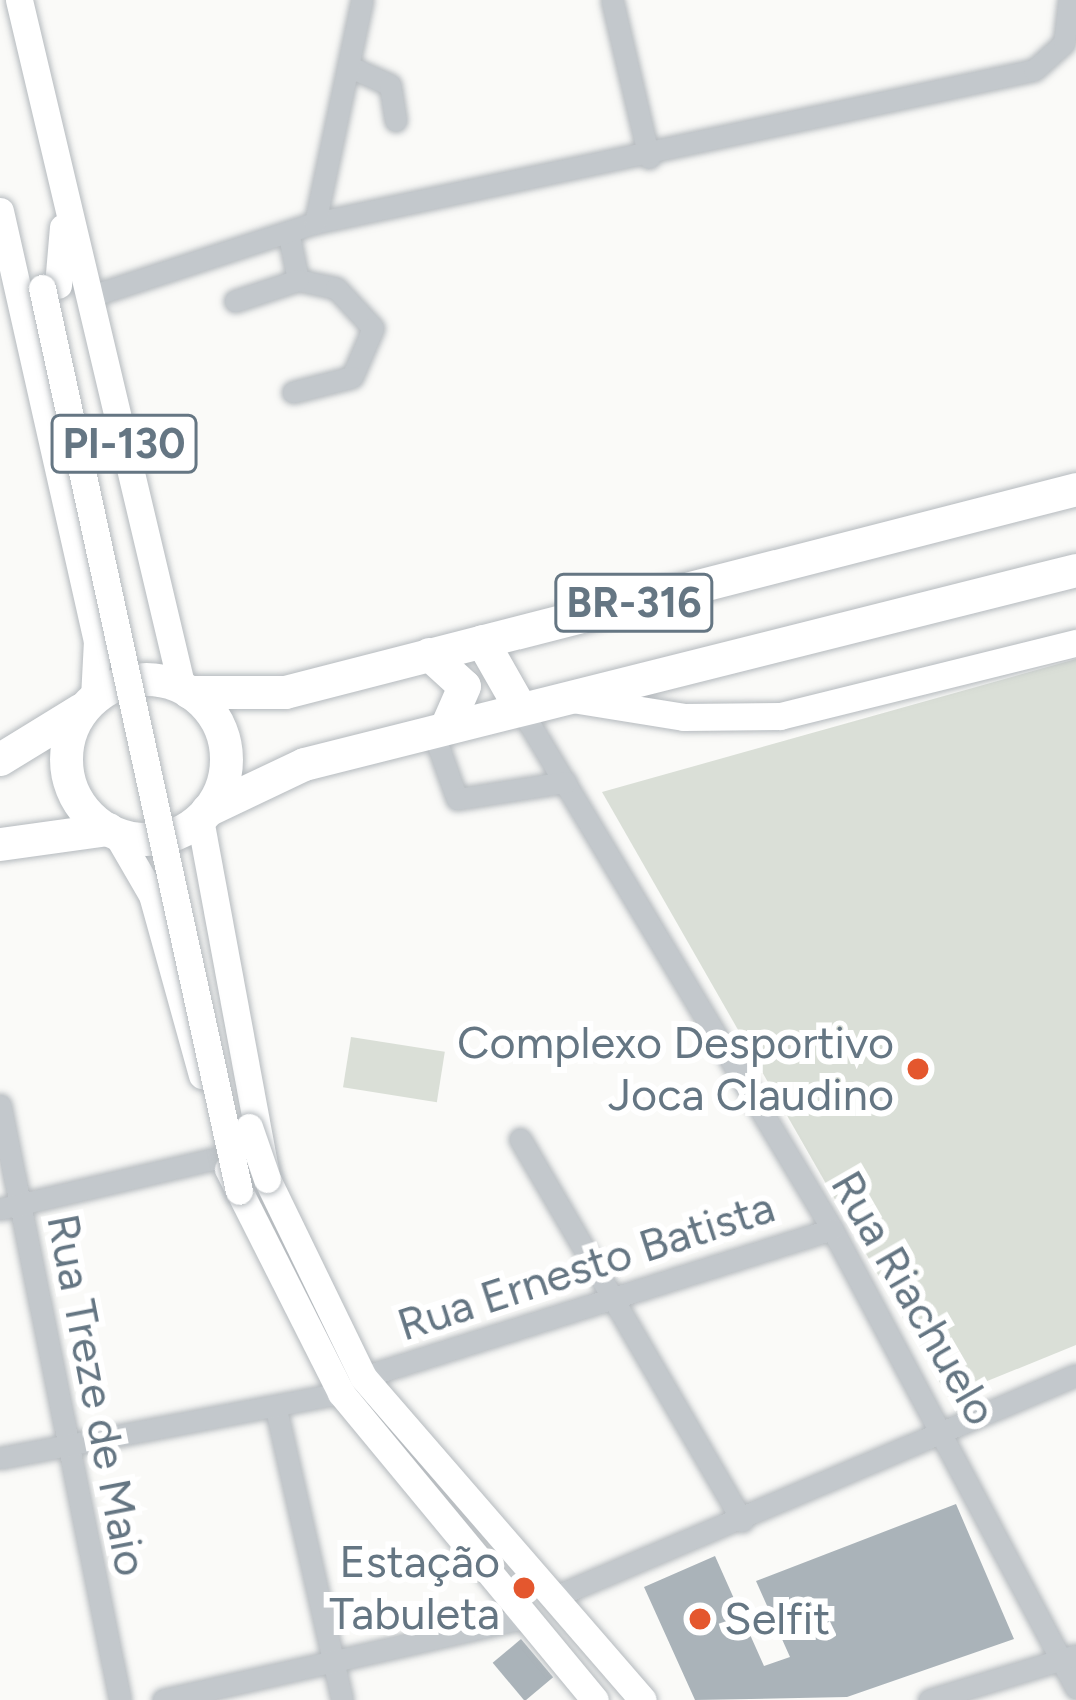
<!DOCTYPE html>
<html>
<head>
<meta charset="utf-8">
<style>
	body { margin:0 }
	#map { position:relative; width:1076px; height:1700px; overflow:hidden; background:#fafaf8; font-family:Figtree,sans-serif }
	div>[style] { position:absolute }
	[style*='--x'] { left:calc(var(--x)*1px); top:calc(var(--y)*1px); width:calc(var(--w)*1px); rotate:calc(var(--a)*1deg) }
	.green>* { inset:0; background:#dadfd7; transform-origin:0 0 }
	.building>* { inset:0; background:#aab3b9; transform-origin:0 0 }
	.roads { filter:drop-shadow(0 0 3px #b5babe) drop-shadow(0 0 3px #b5babe) }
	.minor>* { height:21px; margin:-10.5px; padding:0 10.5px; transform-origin:10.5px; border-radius:10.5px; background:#c3c8cc }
	.major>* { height:27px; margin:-13.5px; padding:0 13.5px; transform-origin:13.5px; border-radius:13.5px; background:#fff }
	.highway>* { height:33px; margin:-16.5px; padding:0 16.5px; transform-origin:16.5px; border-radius:16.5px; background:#fff }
	.highway>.ring { margin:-16.5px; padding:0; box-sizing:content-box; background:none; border:33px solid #fff; border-radius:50% }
	.bridges { filter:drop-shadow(0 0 3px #b5babe) drop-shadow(0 0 3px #b5babe) }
	.major-bridge>* { height:27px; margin:-13.5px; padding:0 13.5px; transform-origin:13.5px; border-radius:13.5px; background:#fff }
	.dots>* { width:33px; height:33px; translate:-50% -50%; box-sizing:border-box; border:6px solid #fff; border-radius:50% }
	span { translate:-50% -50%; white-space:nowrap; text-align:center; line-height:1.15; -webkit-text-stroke:12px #fff; paint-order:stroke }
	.shield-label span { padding:3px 9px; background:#fff; border:3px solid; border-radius:9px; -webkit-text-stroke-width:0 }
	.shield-label { font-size:42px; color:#657683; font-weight:700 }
	.poi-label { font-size:45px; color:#657683 }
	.right { translate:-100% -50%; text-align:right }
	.left { translate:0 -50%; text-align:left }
	.street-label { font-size:45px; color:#657683 }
</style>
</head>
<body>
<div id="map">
	<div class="green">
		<div style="clip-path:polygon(1076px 659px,1076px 1345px,948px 1397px,602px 792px)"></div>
		<div style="left:351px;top:1037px;width:95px;height:51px;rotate:9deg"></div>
	</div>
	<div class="building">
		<div style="clip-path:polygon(956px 1504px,1014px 1639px,847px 1697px,695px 1700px,644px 1587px,715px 1556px,764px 1666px,790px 1657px,756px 1581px)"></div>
		<div style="left:521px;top:1639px;width:50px;height:37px;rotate:50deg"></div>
	</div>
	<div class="roads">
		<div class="minor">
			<div style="--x:612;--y:0;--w:162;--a:76.8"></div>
			<div style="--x:348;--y:66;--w:46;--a:24.3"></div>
			<div style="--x:390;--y:85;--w:36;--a:81"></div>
			<div style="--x:315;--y:223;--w:735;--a:-12.01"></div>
			<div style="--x:1034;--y:70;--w:40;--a:-42"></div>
			<div style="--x:1064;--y:43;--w:43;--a:-83.4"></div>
			<div style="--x:289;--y:236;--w:45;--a:78.4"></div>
			<div style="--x:298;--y:280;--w:39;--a:12"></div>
			<div style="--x:336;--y:288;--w:54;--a:47.2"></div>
			<div style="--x:373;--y:328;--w:53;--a:113.2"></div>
			<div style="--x:352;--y:377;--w:61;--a:165.7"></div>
			<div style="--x:88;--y:297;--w:239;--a:-18.1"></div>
			<div style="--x:315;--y:223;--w:228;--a:-78.1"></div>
			<div style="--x:235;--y:301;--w:66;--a:-18.4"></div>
			<div style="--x:520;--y:708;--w:607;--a:59.08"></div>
			<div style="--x:832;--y:1229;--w:520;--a:62.01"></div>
			<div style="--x:432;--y:729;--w:74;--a:70.3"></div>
			<div style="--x:457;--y:799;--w:110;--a:-8.9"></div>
			<div style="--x:0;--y:1105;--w:607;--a:78.6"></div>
			<div style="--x:520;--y:1139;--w:442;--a:59.8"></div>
			<div style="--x:0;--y:1209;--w:228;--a:-13.2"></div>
			<div style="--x:363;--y:1377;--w:492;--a:-17.5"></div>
			<div style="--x:276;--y:1409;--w:298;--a:77.2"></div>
			<div style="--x:0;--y:1458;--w:347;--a:-10.8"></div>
			<div style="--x:554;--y:1597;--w:567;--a:-23.04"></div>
			<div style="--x:163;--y:1700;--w:371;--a:-12.8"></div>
			<div style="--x:929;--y:1700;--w:154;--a:-17"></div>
		</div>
		<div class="major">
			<div style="--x:19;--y:0;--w:707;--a:76.67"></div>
			<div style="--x:0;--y:211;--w:440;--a:77.3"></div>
			<div style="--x:97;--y:640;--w:57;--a:93"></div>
			<div style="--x:58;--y:285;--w:58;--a:-85.1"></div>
			<div style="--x:572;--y:699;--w:113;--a:9.1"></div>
			<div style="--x:684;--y:717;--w:96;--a:-0.6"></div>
			<div style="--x:780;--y:716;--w:305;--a:-13.9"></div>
			<div style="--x:200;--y:819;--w:366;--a:79.5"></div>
			<div style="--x:267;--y:1179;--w:220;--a:64.1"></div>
			<div style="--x:363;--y:1377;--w:427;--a:49.1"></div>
			<div style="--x:116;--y:833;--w:72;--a:59.9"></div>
			<div style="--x:152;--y:895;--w:187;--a:74.5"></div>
			<div style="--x:228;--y:1169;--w:251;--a:63.2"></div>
			<div style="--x:341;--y:1393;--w:398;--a:50.4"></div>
		</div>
		<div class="highway">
			<div style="--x:482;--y:641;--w:77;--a:60.4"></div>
			<div style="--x:429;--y:654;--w:47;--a:42.4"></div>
			<div style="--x:464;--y:686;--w:43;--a:113.6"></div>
			<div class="ring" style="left:66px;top:679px;width:127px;height:127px"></div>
			<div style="--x:189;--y:692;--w:96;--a:0"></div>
			<div style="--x:285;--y:692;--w:817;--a:-14.39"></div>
			<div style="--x:0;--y:759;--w:94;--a:-31.5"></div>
			<div style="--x:207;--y:810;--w:107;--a:-25.4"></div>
			<div style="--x:304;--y:764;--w:796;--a:-14.11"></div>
			<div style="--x:0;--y:844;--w:109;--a:-7.9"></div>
		</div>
	</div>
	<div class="bridges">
		<div class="major-bridge">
			<div style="--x:42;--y:288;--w:924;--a:77.69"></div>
			<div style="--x:249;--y:1127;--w:55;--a:70.9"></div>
		</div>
	</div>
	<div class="dots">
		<div style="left:918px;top:1069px;background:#e4572e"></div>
		<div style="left:524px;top:1588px;background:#e4572e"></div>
		<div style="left:700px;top:1619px;background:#e4572e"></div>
	</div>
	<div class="shield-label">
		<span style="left:124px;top:444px">PI-130</span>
		<span style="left:634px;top:603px">BR-316</span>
	</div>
	<div class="poi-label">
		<span class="right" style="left:894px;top:1069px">Complexo Desportivo<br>Joca Claudino</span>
		<span class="right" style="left:500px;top:1588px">Estação<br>Tabuleta</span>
		<span class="left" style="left:724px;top:1619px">Selfit</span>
	</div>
	<div class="street-label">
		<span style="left:586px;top:1266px;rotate:-18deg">Rua Ernesto Batista</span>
		<span style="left:914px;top:1298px;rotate:60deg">Rua Riachuelo</span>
		<span style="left:97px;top:1395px;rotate:79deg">Rua Treze de Maio</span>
	</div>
</div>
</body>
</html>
